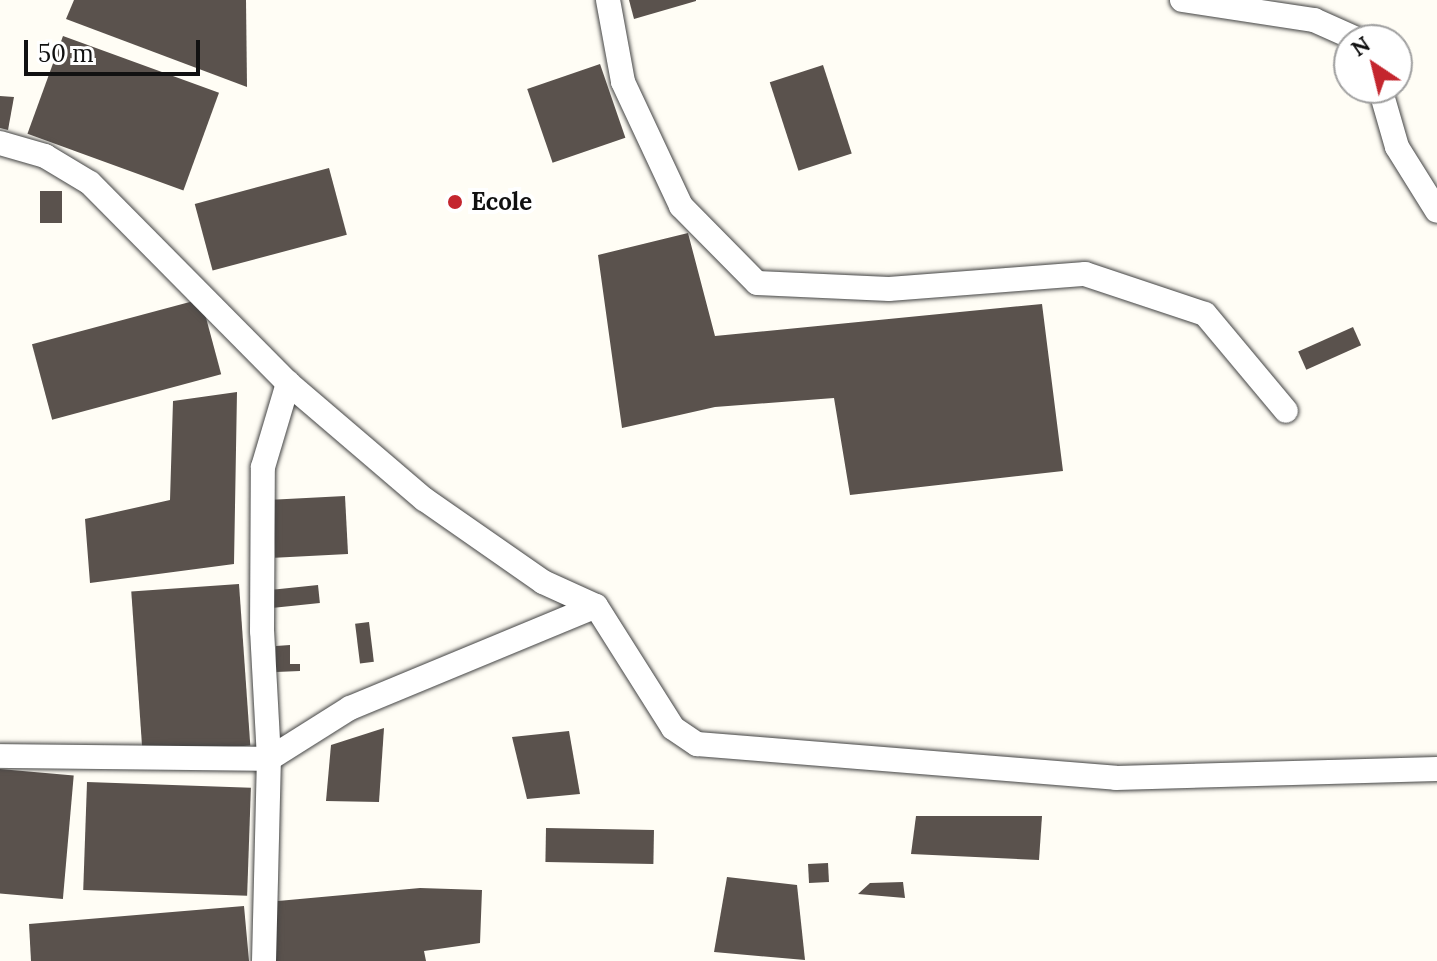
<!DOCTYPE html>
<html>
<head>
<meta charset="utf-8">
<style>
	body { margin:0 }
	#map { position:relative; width:1437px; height:961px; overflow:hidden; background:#fffdf5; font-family:Lora,serif }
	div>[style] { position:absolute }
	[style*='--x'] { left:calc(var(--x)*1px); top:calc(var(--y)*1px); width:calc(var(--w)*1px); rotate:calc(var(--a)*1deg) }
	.building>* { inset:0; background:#5a524d; transform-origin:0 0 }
	.roads { filter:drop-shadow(0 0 2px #444) drop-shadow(0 0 2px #444) }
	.street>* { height:24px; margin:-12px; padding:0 12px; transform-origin:12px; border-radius:12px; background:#fff }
	.dots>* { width:22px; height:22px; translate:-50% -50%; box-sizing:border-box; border:4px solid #fff; border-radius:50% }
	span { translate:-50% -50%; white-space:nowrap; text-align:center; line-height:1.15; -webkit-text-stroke:8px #fff; paint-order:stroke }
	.poi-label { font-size:24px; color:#111; font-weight:700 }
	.left { translate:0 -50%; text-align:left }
	.north { position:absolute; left:1333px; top:24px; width:80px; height:80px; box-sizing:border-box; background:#fff; border:2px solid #a0a0a0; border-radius:50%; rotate:325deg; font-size:22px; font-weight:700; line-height:32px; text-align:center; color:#111 }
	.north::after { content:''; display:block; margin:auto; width:28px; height:36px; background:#c4262e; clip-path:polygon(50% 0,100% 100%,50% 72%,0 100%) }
	.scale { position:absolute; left:24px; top:40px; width:176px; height:36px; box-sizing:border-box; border:4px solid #111; border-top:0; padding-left:10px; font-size:24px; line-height:28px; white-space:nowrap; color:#111; -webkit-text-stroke:6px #fff; paint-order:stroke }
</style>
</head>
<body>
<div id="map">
	<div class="building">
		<div style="clip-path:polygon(74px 0,246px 0,247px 87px,66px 19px)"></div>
		<div style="clip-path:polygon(629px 0,696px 0,696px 1px,634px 19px)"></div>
		<div style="left:63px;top:36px;width:166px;height:104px;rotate:20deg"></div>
		<div style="left:600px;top:64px;width:78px;height:77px;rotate:71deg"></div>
		<div style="left:823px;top:65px;width:93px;height:56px;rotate:72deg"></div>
		<div style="clip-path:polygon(0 96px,14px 97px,8px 130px,0 128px)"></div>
		<div style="left:329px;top:168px;width:69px;height:139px;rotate:75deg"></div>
		<div style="left:40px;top:191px;width:22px;height:32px"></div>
		<div style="clip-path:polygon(688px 233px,715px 336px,1042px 304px,1063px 471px,850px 495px,834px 398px,715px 407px,622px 428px,598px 255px)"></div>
		<div style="left:201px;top:299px;width:78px;height:175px;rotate:75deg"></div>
		<div style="left:1353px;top:327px;width:20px;height:60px;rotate:66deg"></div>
		<div style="clip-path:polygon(237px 392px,234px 564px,90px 583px,85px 519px,170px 500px,173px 401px)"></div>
		<div style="left:345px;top:496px;width:58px;height:73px;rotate:87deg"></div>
		<div style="left:239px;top:584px;width:162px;height:108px;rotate:86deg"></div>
		<div style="left:318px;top:585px;width:18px;height:46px;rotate:84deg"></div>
		<div style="left:369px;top:622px;width:40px;height:14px;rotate:83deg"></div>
		<div style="clip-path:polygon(290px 645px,290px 664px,300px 664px,300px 671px,276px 672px,276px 646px)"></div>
		<div style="clip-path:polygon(384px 728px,379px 802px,326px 801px,331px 745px)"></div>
		<div style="clip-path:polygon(569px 731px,580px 794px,527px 799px,512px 737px)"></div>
		<div style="left:0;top:769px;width:74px;height:124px;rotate:5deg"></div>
		<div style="left:87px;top:782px;width:164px;height:108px;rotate:2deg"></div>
		<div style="clip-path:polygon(916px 816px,1042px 816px,1039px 860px,911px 854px)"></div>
		<div style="left:546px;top:828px;width:108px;height:34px;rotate:1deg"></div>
		<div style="left:828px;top:863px;width:19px;height:20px;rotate:87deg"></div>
		<div style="clip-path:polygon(727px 877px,797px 885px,805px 960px,714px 952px)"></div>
		<div style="clip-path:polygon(903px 882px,905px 898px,858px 894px,870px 883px)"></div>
		<div style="clip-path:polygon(420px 888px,482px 890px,480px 943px,424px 951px,426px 961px,271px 961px,267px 902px)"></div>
		<div style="clip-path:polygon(244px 906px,249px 961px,31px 961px,29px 924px)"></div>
	</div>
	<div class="roads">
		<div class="street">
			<div style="--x:608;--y:0;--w:83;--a:79.6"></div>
			<div style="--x:623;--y:82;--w:137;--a:64.9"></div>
			<div style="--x:681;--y:206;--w:108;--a:45.4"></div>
			<div style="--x:757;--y:283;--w:132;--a:2.6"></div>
			<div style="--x:889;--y:289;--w:197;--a:-4.4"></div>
			<div style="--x:1085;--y:274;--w:126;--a:18.4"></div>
			<div style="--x:1205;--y:314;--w:126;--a:50.1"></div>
			<div style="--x:1182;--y:0;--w:134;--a:8.6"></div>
			<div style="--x:1314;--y:20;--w:49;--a:24"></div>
			<div style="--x:1380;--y:88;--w:61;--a:73.9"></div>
			<div style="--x:1397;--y:147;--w:75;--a:58"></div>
			<div style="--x:0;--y:143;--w:47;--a:16.1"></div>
			<div style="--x:45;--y:156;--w:52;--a:31"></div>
			<div style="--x:90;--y:183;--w:281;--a:45.3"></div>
			<div style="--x:288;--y:383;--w:179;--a:40.5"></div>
			<div style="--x:424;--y:499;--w:145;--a:34.9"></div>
			<div style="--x:543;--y:582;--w:58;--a:24.4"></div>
			<div style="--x:596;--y:606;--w:144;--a:57.7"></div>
			<div style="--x:673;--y:728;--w:29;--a:34"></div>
			<div style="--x:697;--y:744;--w:420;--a:4.6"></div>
			<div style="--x:1116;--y:778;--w:321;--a:-1.6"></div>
			<div style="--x:0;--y:756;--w:269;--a:0.6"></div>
			<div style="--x:269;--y:759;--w:96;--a:-32.2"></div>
			<div style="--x:350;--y:708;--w:266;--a:-22.5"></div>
			<div style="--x:264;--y:961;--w:202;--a:-88.6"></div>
			<div style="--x:269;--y:759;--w:128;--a:-93.1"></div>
			<div style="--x:262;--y:631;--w:164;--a:-89.7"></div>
			<div style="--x:263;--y:467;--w:88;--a:-73.4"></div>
		</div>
	</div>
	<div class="dots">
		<div style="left:455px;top:202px;background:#c4262e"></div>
	</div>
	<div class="poi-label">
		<span class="left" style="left:471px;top:202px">Ecole</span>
	</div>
	<div class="north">N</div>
	<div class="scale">50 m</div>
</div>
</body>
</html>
